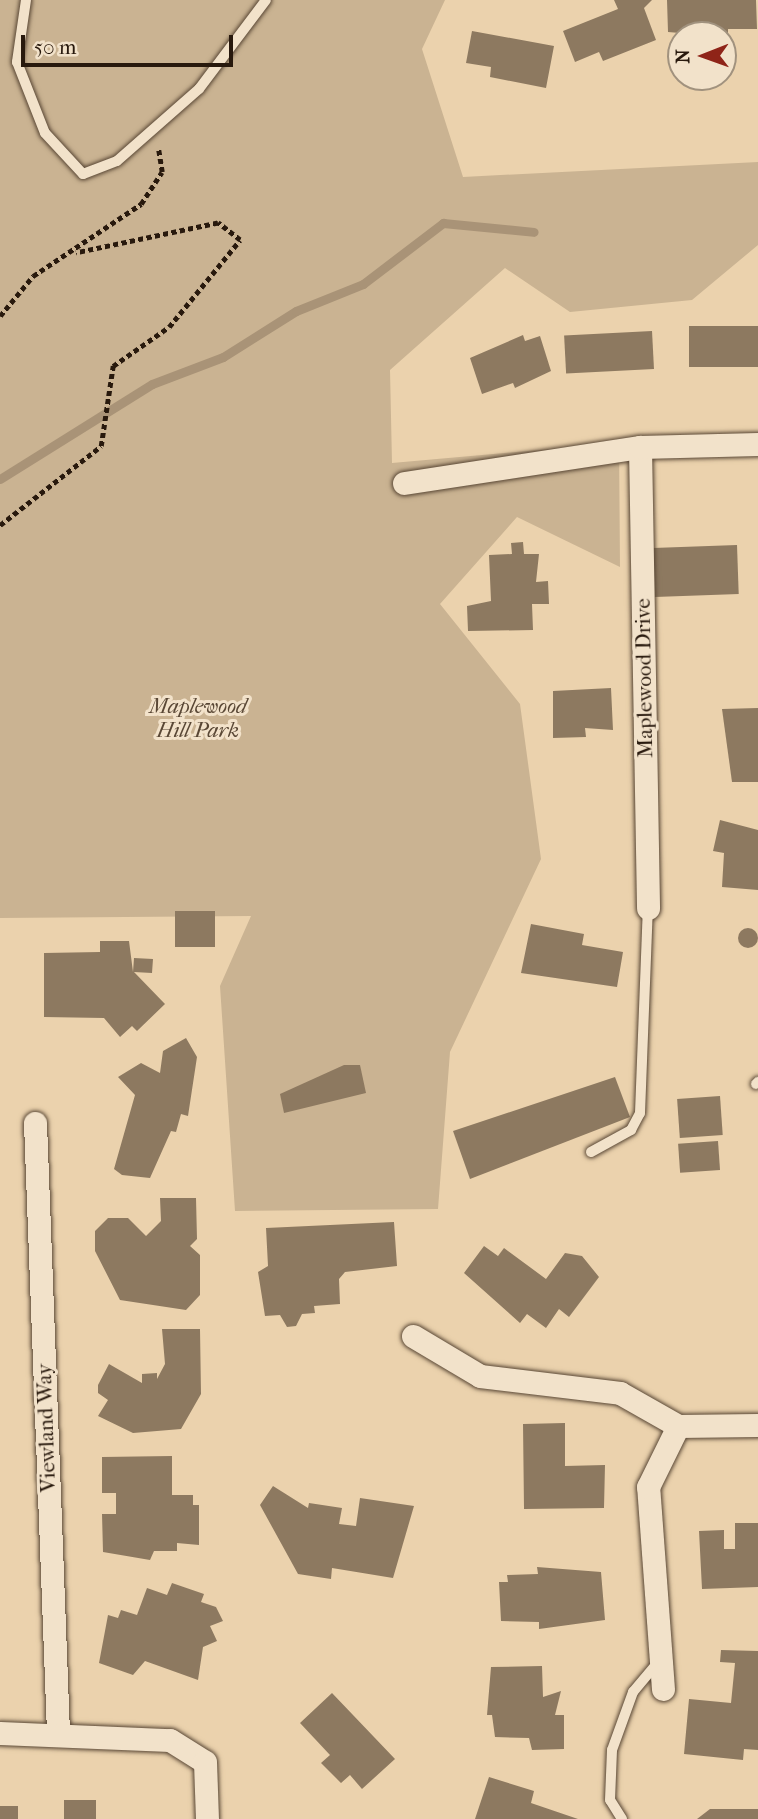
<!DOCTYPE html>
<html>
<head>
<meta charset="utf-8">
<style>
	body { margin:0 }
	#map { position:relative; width:758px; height:1819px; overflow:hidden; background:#ebd2ad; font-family:"IM FELL French Canon",serif }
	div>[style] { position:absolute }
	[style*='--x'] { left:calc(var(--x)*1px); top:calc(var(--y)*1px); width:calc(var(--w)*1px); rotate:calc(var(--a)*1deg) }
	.green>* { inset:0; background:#cab392 }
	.stream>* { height:9px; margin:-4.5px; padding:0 4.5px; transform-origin:4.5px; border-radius:4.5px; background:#a99377 }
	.building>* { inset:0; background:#8d7960; transform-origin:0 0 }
	.round { border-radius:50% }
	.path>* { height:4.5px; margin-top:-2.25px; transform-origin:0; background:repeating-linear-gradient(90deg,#28190d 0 5px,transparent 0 8.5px) }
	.roads { filter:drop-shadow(0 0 2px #594735) drop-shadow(0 0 2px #594735) }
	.service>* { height:10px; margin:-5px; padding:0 5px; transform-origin:5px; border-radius:5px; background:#f2e2ca }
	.minor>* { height:23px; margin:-11.5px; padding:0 11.5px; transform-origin:11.5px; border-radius:11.5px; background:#f2e2ca }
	span { translate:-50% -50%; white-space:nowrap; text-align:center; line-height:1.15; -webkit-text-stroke:6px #f2e2ca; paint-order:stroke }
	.street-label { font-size:21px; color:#28190d }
	.park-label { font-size:21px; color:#594735; font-style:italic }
	.north { position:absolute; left:667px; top:21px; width:70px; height:70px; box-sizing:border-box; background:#f2e2ca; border:2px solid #a1927e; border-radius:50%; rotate:269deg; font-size:19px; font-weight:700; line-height:28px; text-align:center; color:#28190d }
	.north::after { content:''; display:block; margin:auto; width:24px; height:32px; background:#8f2418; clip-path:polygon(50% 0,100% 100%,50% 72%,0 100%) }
	.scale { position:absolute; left:21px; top:35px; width:212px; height:32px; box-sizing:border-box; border:4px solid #28190d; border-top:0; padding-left:9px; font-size:21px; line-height:24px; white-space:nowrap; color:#28190d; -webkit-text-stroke:5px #f2e2ca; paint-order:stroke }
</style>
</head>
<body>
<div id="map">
	<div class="green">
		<div style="clip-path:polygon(0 0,445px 0,422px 49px,463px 177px,758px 162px,758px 245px,692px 300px,570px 312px,505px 268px,390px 370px,392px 463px,619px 443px,620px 567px,517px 517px,440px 604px,520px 704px,541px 859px,450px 1052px,438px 1209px,235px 1211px,220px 986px,251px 916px,0 918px)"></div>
	</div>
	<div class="stream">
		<div style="--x:0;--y:479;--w:179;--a:-32"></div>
		<div style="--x:152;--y:384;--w:76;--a:-20.8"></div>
		<div style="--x:223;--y:357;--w:86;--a:-32.2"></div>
		<div style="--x:296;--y:311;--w:72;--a:-21.9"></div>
		<div style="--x:363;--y:284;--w:101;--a:-37.3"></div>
		<div style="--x:443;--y:223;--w:91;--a:5.6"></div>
	</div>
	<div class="building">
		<div style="clip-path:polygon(614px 0,652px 0,644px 8px,656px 40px,603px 61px,599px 52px,575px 62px,563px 31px,618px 9px)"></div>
		<div style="clip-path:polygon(667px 0,756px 0,757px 29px,728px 29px,728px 37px,668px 32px)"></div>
		<div style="clip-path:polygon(472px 31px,554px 46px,546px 88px,490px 77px,491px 67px,466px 63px)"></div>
		<div style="left:758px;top:326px;width:41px;height:69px;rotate:90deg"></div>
		<div style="left:652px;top:331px;width:38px;height:88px;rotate:87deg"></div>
		<div style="clip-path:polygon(523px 335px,525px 341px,540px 336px,551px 371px,515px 388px,513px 383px,482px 394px,470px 358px)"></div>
		<div style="clip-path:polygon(523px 542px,524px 554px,539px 554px,536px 582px,548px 581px,549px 604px,532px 604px,533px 630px,468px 631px,467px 606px,491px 601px,489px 555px,512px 554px,511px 543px)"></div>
		<div style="left:737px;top:545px;width:49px;height:84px;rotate:88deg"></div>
		<div style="clip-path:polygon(611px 688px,613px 730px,585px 728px,586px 737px,553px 738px,553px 691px)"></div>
		<div style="clip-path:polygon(758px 708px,758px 782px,732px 782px,722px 709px)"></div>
		<div style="clip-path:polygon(720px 820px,758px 830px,758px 890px,722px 887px,724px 853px,713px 851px)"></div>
		<div style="left:175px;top:911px;width:40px;height:36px"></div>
		<div style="clip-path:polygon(531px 924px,584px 934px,582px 945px,623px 952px,617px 987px,521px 973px)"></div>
		<div class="round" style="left:738px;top:928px;width:20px;height:20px"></div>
		<div style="clip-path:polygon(100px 941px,129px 941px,133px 972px,134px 958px,153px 959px,152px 973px,134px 972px,165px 1004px,137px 1031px,132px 1026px,120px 1037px,104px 1018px,44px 1017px,44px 953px,100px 952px)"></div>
		<div style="clip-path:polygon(186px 1038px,197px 1057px,188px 1116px,181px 1114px,176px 1132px,171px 1131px,150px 1178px,122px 1175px,114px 1169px,135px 1095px,118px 1077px,141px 1063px,160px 1073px,163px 1051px)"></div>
		<div style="clip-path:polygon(344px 1065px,360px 1065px,366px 1093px,284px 1113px,280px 1094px)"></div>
		<div style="clip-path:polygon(615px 1077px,630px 1117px,470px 1179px,453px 1131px)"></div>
		<div style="left:720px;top:1096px;width:39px;height:43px;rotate:86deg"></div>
		<div style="left:718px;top:1141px;width:29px;height:40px;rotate:86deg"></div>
		<div style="clip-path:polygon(160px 1198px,196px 1198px,197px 1239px,190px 1246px,200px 1255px,200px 1295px,186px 1310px,120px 1300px,95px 1251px,95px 1231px,108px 1218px,128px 1218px,146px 1236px,161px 1221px)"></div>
		<div style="clip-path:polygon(394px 1222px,397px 1266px,345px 1272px,339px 1279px,340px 1304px,314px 1306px,315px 1313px,302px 1314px,296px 1326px,287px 1327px,280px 1315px,265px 1316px,258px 1272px,268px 1266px,266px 1228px)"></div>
		<div style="clip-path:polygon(484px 1246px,498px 1256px,504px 1248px,546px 1279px,565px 1253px,582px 1256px,599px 1277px,569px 1317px,559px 1309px,546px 1328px,527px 1314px,520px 1323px,464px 1273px)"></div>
		<div style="clip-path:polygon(162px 1329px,200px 1329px,201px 1394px,181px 1429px,133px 1433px,98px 1416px,108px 1400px,98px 1393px,98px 1385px,109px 1364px,142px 1383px,142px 1374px,157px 1373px,157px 1379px,165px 1364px)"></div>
		<div style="clip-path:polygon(565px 1423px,565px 1466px,605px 1465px,604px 1508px,524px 1509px,523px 1424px)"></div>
		<div style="clip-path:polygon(172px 1456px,172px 1495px,193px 1495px,193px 1505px,199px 1505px,199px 1545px,177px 1543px,177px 1551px,154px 1551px,150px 1560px,103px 1552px,102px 1514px,116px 1514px,116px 1493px,102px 1493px,102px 1457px)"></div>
		<div style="clip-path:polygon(273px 1486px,308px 1508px,309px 1503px,342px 1508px,339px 1524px,356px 1526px,360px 1498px,414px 1506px,393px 1578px,332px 1568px,331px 1579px,298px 1574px,260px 1505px)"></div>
		<div style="clip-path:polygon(735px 1523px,758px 1523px,758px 1587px,702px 1589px,699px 1531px,724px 1530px,724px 1549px,735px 1549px)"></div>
		<div style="clip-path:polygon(537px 1567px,601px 1572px,605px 1620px,539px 1629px,539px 1622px,501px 1621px,499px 1582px,508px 1582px,507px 1575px,538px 1574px)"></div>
		<div style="clip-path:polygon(172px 1583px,204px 1594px,201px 1602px,216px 1607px,223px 1621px,210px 1626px,217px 1641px,203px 1647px,198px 1680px,145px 1661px,133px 1675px,99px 1663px,108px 1615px,118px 1618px,121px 1610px,137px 1615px,147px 1588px,167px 1595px)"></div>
		<div style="clip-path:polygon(721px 1650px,758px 1651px,758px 1750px,744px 1749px,743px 1760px,684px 1754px,689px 1699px,731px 1703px,735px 1663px,720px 1662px)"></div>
		<div style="clip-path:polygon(542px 1666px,543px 1697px,561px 1691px,555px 1715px,564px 1715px,564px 1749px,532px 1750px,529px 1738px,495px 1737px,492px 1715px,487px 1715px,491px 1667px)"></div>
		<div style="clip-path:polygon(332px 1693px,395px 1759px,362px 1789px,350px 1775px,341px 1783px,321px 1763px,330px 1755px,300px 1723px)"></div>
		<div style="clip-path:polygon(489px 1777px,534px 1791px,531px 1803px,578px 1819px,475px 1819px)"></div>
		<div style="left:64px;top:1800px;width:32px;height:19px"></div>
		<div style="left:0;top:1806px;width:18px;height:13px"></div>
		<div style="clip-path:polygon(710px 1809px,758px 1809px,758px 1819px,697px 1819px)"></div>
	</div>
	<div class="path">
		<div style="--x:0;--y:316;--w:52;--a:-50.5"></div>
		<div style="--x:33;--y:276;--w:130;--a:-33.7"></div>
		<div style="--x:141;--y:204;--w:38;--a:-57"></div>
		<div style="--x:162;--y:172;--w:24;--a:-99"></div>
		<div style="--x:0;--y:525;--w:128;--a:-38"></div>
		<div style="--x:101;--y:446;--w:81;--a:-81.5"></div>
		<div style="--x:113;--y:366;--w:68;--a:-34.9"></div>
		<div style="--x:169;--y:327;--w:112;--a:-50.8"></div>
		<div style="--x:240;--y:240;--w:28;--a:-142"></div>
		<div style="--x:218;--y:223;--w:145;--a:168.1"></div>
	</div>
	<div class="roads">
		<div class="service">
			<div style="--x:26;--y:0;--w:63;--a:98.3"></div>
			<div style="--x:17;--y:62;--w:76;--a:68.5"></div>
			<div style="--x:45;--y:133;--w:56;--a:47.2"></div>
			<div style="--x:83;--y:174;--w:36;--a:-21"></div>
			<div style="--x:117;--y:161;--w:109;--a:-41.3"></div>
			<div style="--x:199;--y:89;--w:111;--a:-53"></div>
			<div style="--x:756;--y:1084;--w:3;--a:-45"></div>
			<div style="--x:591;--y:1152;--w:46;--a:-28.8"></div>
			<div style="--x:631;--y:1130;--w:19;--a:-62"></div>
			<div style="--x:640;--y:1113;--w:205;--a:-87.8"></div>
			<div style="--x:622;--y:1819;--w:22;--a:-122"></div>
			<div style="--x:610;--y:1800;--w:50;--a:-87.7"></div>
			<div style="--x:612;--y:1750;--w:62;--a:-70.1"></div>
			<div style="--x:633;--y:1692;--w:40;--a:-50"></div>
		</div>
		<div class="minor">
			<div style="--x:640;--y:447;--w:461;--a:89"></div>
			<div style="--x:404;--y:483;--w:239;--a:-8.7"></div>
			<div style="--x:640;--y:447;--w:118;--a:-1.5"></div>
			<div style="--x:35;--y:1123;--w:609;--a:87.84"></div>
			<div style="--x:413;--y:1336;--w:78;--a:30.8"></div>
			<div style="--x:480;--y:1376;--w:141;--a:6.9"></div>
			<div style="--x:620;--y:1393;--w:67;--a:29.6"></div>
			<div style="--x:678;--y:1426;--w:80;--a:-0.7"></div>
			<div style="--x:663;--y:1689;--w:203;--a:-94.2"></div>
			<div style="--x:648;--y:1487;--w:68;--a:-63.8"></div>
			<div style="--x:0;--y:1733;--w:170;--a:2.4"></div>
			<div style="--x:170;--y:1740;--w:41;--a:32.2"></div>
			<div style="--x:205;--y:1762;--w:57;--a:88"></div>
		</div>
	</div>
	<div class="street-label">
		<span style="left:644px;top:678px;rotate:-91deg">Maplewood Drive</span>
		<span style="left:46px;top:1428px;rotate:-92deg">Viewland Way</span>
	</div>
	<div class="park-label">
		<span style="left:198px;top:718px">Maplewood<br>Hill Park</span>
	</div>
	<div class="north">N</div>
	<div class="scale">50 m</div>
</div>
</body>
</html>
